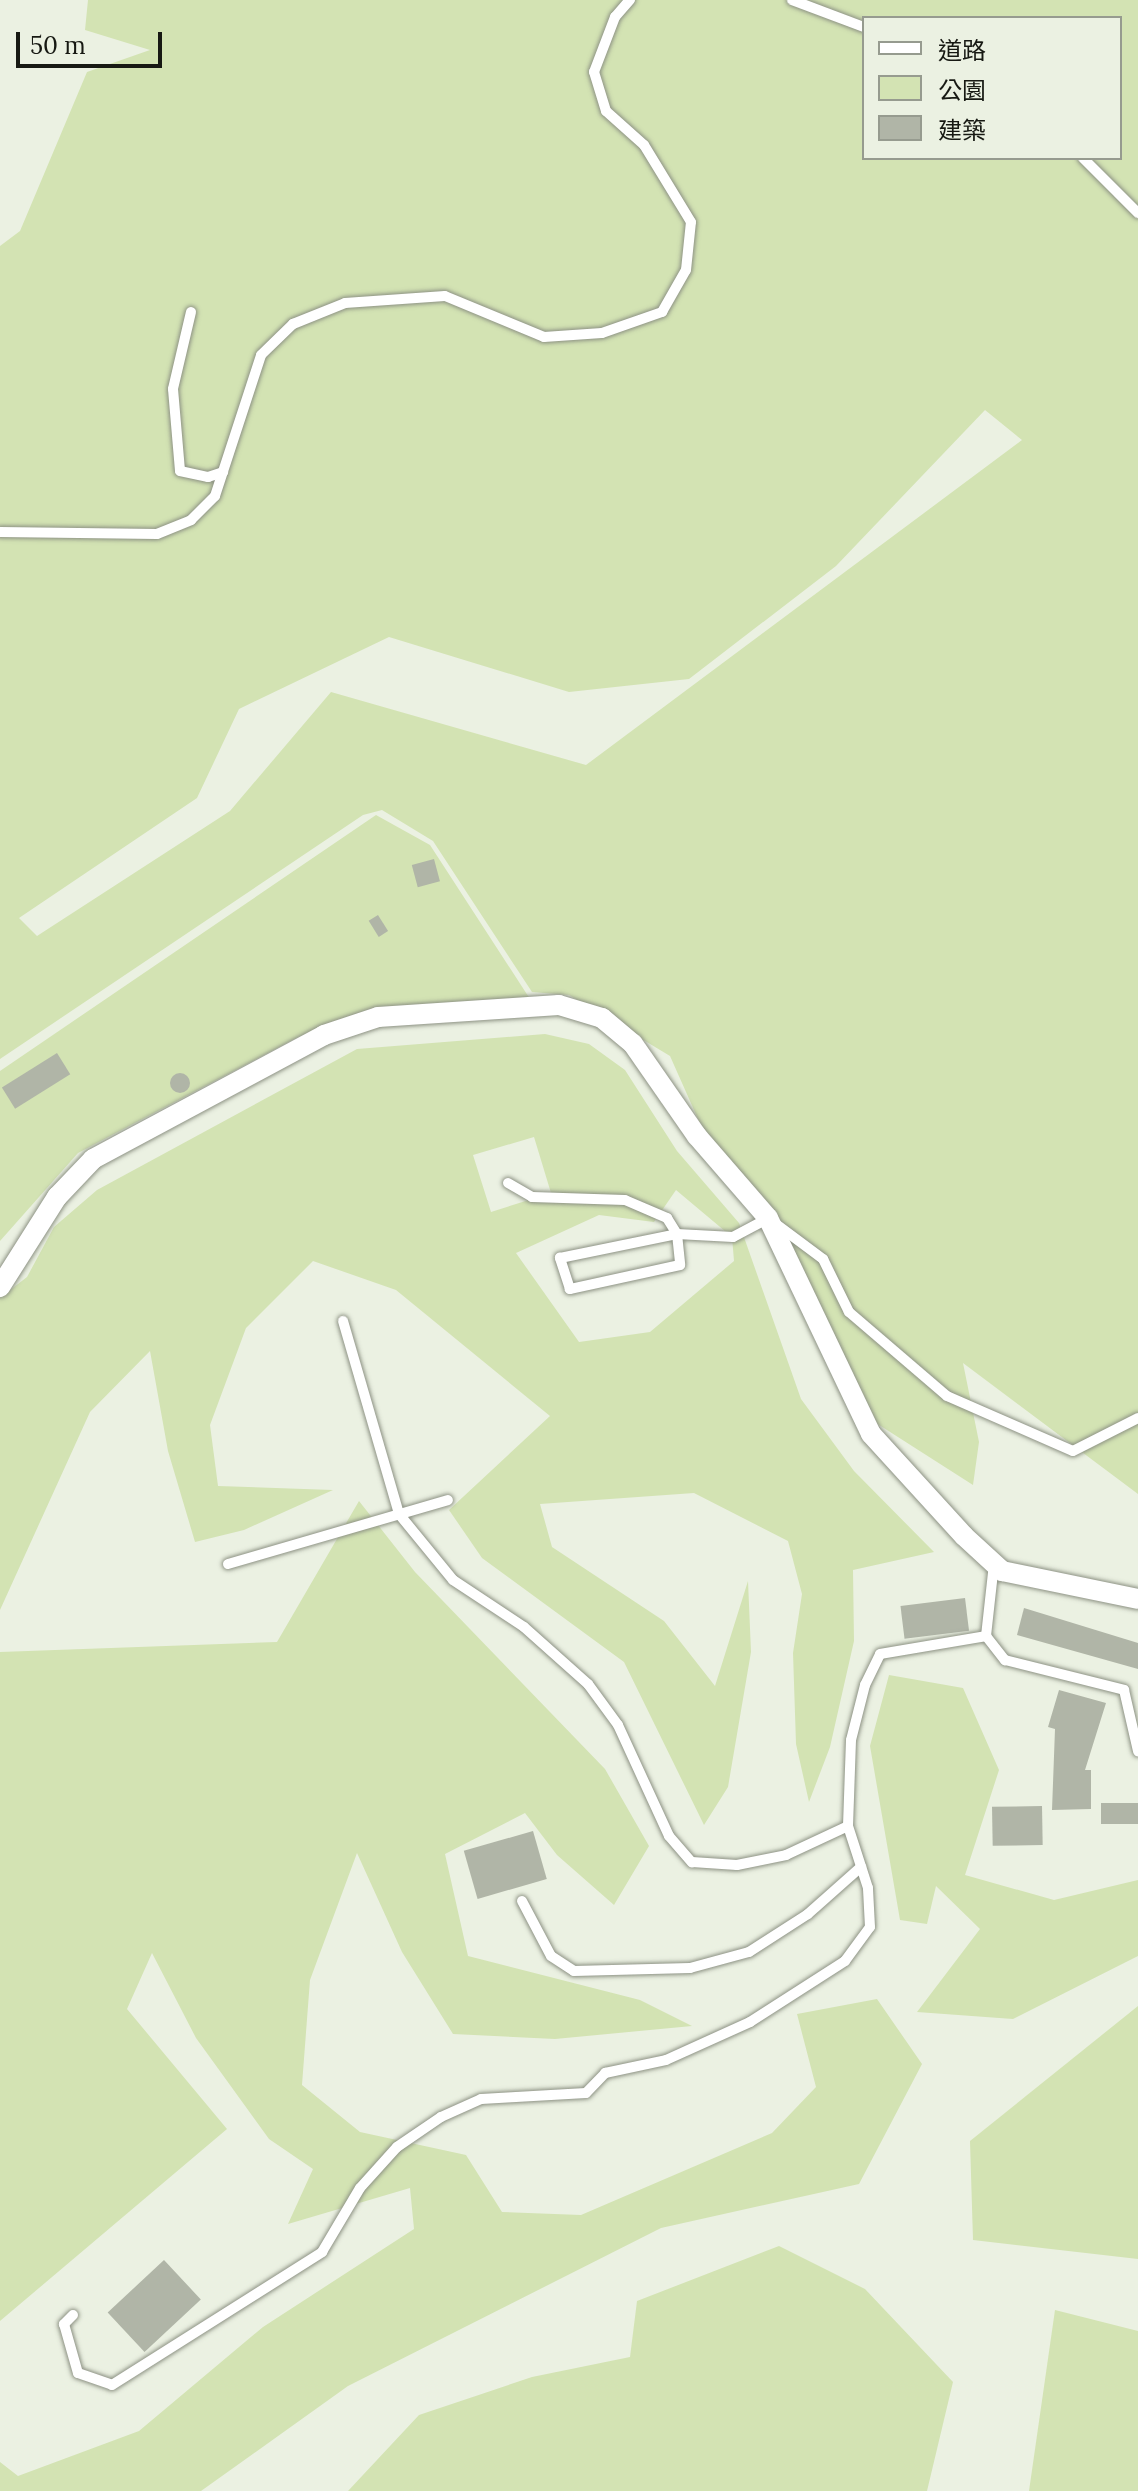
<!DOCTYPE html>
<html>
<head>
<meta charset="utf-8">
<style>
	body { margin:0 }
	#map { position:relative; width:1138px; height:2491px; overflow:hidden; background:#ebf1e2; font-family:Lora,"Noto Sans TC",serif }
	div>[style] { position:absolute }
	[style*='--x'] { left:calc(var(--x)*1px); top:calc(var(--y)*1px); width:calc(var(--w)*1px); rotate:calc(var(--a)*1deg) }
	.green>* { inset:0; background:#d3e3b3 }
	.building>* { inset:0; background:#b0b5a7; transform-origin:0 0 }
	.round { border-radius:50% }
	.roads { filter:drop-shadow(0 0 2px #8d9284) drop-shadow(0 0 2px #8d9284) }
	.lane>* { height:10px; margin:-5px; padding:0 5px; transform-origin:5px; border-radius:5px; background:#fff }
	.street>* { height:20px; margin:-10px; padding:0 10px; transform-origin:10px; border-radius:10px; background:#fff }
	span { translate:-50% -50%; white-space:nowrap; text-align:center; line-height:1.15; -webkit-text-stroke:6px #ebf1e2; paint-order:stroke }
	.legend { position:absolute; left:862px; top:16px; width:260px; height:144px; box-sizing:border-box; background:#ebf1e2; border:2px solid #969b8f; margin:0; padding:10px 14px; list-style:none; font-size:24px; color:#171913 }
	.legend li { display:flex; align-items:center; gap:16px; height:40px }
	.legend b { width:40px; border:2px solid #969b8f }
	.scale { position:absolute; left:16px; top:32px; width:146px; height:36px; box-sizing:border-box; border:4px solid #171913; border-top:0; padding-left:10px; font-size:24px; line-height:28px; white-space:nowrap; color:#171913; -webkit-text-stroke:6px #ebf1e2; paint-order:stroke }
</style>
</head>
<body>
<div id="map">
	<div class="green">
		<div style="clip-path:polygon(evenodd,88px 0,1138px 0,1138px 1494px,963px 1363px,979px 1442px,973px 1485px,876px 1423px,774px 1211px,702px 1128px,670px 1056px,569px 995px,532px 992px,433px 841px,382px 810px,363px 815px,0 1059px,0 246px,20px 231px,87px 72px,150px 50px,85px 30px,88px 0,864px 18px,1120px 18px,1120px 158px,864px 158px,864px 18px,88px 0,985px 410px,1022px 440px,586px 765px,331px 692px,230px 811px,37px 936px,19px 918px,197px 798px,239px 709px,389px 637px,569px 692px,689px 679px,836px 566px,985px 410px)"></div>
		<div style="clip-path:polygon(376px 815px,430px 845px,530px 999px,358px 1016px,298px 1037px,78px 1153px,0 1241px,0 1071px)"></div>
		<div style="clip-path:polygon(evenodd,545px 1034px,589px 1044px,625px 1070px,677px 1151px,739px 1223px,801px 1399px,854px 1471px,934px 1552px,853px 1570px,854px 1641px,830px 1747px,809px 1802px,796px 1744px,793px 1653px,802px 1594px,788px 1541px,694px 1493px,540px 1504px,552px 1547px,664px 1621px,715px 1686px,748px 1581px,751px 1652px,728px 1787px,704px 1825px,624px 1662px,482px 1558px,449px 1510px,550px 1416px,396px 1290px,313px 1261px,246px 1328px,210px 1425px,218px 1486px,333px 1490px,244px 1530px,195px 1542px,168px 1451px,150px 1351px,90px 1412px,0 1610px,0 1298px,27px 1277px,54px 1227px,97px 1190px,357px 1049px,545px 1034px,534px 1137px,551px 1193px,491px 1212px,473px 1155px,534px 1137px,545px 1034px,676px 1190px,732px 1237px,734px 1261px,650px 1332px,579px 1342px,516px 1253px,599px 1215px,654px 1222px,676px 1190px)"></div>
		<div style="clip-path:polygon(359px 1501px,415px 1572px,605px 1769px,649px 1846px,614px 1905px,557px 1855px,525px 1813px,445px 1854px,468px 1956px,640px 2000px,692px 2026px,555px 2039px,453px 2034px,402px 1952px,357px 1853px,310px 1980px,302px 2085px,360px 2132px,466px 2155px,502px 2212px,581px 2215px,772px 2133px,816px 2087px,797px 2014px,877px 1999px,922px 2064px,859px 2184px,661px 2228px,348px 2386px,201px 2491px,0 2491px,0 2462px,18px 2476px,139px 2431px,263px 2327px,414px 2229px,410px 2188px,288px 2224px,313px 2169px,269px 2139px,196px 2038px,152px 1953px,127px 2009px,227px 2129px,0 2321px,0 1652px,277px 1642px)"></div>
		<div style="clip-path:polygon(889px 1675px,963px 1688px,999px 1770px,965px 1875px,1054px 1900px,1138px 1880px,1138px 1956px,1013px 2019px,917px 2012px,980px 1929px,936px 1886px,927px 1924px,900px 1920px,870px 1746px)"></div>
		<div style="clip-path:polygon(1138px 2006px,1138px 2259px,973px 2240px,970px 2141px)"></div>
		<div style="clip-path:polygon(779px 2246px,865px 2289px,953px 2382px,927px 2491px,348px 2491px,419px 2415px,532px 2377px,630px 2357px,637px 2301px)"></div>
		<div style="clip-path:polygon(1055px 2310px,1138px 2331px,1138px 2491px,1029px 2491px)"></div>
	</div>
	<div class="building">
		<div style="left:434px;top:859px;width:23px;height:23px;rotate:75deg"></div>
		<div style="left:378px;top:915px;width:19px;height:11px;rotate:58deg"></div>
		<div style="left:57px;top:1053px;width:25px;height:65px;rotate:58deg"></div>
		<div class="round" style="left:170px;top:1073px;width:20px;height:20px"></div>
		<div style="left:965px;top:1598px;width:33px;height:65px;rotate:83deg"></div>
		<div style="clip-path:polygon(1024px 1608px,1138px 1643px,1138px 1669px,1017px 1635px)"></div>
		<div style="clip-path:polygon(1059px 1690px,1106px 1703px,1085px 1770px,1091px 1770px,1091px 1809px,1052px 1810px,1055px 1729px,1048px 1727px)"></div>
		<div style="left:1138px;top:1803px;width:21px;height:37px;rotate:90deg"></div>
		<div style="left:1042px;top:1806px;width:39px;height:50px;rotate:89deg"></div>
		<div style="left:533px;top:1831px;width:50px;height:72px;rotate:74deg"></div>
		<div style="left:164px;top:2260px;width:54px;height:77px;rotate:47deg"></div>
	</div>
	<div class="roads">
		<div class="lane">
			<div style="--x:792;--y:0;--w:77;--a:20.6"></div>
			<div style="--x:1083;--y:158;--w:78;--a:45"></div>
			<div style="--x:191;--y:312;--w:79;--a:103.2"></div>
			<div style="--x:173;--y:389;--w:82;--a:85.1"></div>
			<div style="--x:180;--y:471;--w:29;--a:12"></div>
			<div style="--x:208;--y:477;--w:16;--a:-18"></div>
			<div style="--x:0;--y:532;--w:157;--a:0.7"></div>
			<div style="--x:157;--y:534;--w:37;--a:-22"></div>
			<div style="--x:191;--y:520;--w:34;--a:-45"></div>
			<div style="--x:215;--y:496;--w:148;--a:-71.9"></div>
			<div style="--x:261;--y:355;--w:45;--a:-44.1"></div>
			<div style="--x:293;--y:324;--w:56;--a:-22"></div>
			<div style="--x:345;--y:303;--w:100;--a:-4"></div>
			<div style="--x:445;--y:296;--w:107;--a:22.5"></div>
			<div style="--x:544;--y:337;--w:58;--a:-3.9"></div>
			<div style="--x:602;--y:333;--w:64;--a:-19.3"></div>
			<div style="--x:662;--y:312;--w:48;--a:-60.3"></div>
			<div style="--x:686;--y:270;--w:48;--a:-84.1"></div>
			<div style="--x:691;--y:222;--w:90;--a:-121.4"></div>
			<div style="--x:644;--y:145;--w:51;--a:-138.2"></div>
			<div style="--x:606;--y:111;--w:41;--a:-107.1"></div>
			<div style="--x:594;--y:72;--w:59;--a:-69.1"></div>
			<div style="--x:615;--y:17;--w:23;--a:-49"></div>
			<div style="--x:508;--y:1183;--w:28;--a:30"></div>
			<div style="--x:532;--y:1197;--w:93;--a:1.8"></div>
			<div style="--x:625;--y:1200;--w:46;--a:23.2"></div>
			<div style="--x:667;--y:1218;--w:19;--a:58"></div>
			<div style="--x:677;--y:1234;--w:31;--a:84"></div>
			<div style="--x:680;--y:1265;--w:113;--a:167.7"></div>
			<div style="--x:570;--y:1289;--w:33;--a:-108"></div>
			<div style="--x:560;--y:1258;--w:119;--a:-11.6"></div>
			<div style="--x:677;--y:1234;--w:56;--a:3.1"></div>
			<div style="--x:733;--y:1237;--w:40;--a:-28"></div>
			<div style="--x:768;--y:1218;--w:69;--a:36.7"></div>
			<div style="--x:823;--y:1259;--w:59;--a:63.9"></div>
			<div style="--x:849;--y:1312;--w:129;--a:40.6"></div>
			<div style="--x:947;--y:1396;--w:137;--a:23.6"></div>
			<div style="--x:1073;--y:1451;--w:73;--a:-26.9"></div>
			<div style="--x:343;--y:1321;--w:201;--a:73.8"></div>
			<div style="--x:399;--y:1514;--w:85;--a:50.7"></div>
			<div style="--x:453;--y:1580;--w:85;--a:33.5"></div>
			<div style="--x:524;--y:1627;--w:86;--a:41.7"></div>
			<div style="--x:588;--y:1684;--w:51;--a:53.8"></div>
			<div style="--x:618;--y:1725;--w:122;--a:65.3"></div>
			<div style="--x:669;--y:1836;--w:35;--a:49"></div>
			<div style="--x:692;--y:1862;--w:45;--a:3.8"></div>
			<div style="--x:737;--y:1865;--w:50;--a:-11.5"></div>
			<div style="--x:786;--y:1855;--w:68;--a:-25.1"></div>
			<div style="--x:228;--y:1564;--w:229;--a:-16.2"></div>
			<div style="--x:986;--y:1636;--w:31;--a:52"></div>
			<div style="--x:1005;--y:1660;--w:123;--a:14.1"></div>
			<div style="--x:1124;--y:1690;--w:63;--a:77.1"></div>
			<div style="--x:522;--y:1901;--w:62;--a:62.2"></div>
			<div style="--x:551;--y:1956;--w:27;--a:33"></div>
			<div style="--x:574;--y:1971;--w:116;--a:-1.5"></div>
			<div style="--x:690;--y:1968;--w:61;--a:-15.2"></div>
			<div style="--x:749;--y:1952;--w:70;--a:-32.8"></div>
			<div style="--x:808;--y:1914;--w:71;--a:-41.6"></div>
			<div style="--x:73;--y:2315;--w:13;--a:135"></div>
			<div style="--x:64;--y:2324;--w:51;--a:74.1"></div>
			<div style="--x:78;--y:2373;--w:36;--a:19"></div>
			<div style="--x:112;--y:2385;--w:249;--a:-32.3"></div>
			<div style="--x:322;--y:2252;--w:74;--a:-59.3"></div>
			<div style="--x:360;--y:2188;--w:55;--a:-47.9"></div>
			<div style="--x:397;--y:2147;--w:53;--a:-34.3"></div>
			<div style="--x:441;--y:2117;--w:44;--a:-24.2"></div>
			<div style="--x:481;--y:2099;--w:105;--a:-3.3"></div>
			<div style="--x:586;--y:2093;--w:28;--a:-46"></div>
			<div style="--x:605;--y:2073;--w:62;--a:-12"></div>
			<div style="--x:666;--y:2060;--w:92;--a:-24.3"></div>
			<div style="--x:750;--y:2022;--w:113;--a:-32.7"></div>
			<div style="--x:845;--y:1961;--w:42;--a:-53.7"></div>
			<div style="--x:870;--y:1927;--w:39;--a:-93"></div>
			<div style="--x:868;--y:1888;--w:65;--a:-107.9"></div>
			<div style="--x:848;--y:1826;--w:86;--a:-88"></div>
			<div style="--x:851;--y:1740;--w:57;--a:-75.7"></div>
			<div style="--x:865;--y:1685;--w:34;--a:-64"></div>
			<div style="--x:880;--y:1654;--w:108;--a:-9.6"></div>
			<div style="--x:986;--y:1636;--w:72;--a:-83.7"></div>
		</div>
		<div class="street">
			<div style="--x:0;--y:1287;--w:107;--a:-57.7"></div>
			<div style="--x:57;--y:1197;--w:52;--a:-46.5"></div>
			<div style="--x:93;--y:1159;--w:262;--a:-28.2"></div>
			<div style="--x:324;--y:1035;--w:57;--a:-18.4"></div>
			<div style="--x:378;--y:1017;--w:181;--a:-3.8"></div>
			<div style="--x:559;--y:1005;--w:45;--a:16.8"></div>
			<div style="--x:602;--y:1018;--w:40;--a:40"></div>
			<div style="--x:633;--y:1044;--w:112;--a:55.2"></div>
			<div style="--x:697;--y:1136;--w:108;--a:49.1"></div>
			<div style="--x:768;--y:1218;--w:239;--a:64.5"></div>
			<div style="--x:871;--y:1434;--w:138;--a:47.6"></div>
			<div style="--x:964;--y:1536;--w:52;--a:42.6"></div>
			<div style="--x:1002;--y:1571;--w:139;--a:11.6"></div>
		</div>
	</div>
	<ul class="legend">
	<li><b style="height:10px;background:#fff"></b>道路</li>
	<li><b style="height:22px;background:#d3e3b3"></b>公園</li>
	<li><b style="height:22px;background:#b0b5a7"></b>建築</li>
	</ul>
	<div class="scale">50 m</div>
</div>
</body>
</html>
